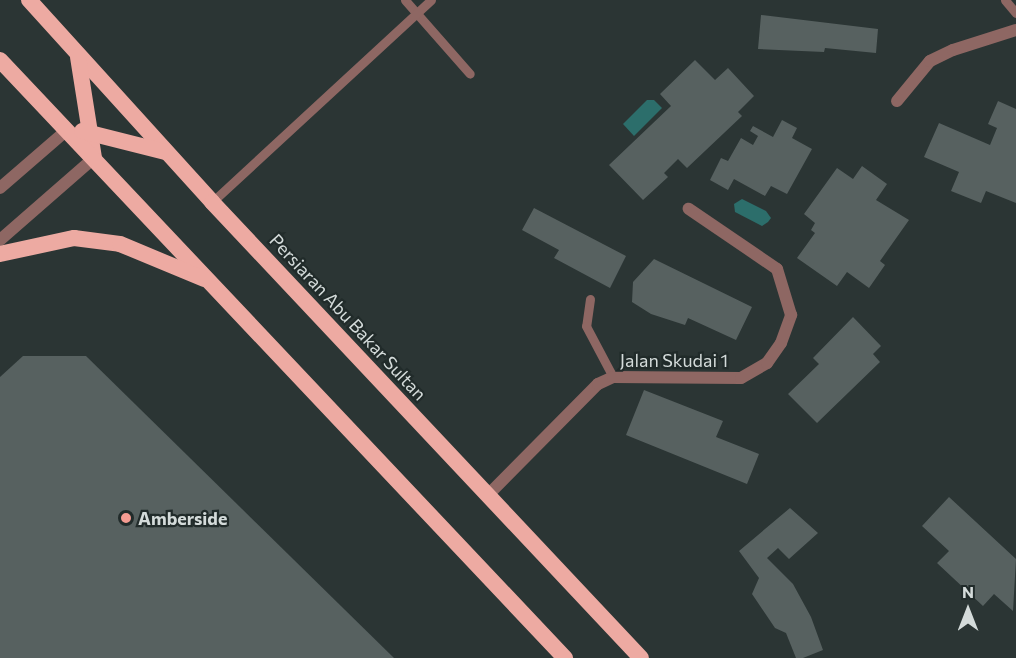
<!DOCTYPE html>
<html>
<head>
<meta charset="utf-8">
<style>
	body { margin:0 }
	#map { position:relative; width:1016px; height:658px; overflow:hidden; background:#2b3534; font-family:Commissioner,sans-serif }
	div>[style] { position:absolute }
	[style*='--x'] { left:calc(var(--x)*1px); top:calc(var(--y)*1px); width:calc(var(--w)*1px); rotate:calc(var(--a)*1deg) }
	.water>* { inset:0; background:#2c6e6b }
	.building>* { inset:0; background:#576160 }
	.service>* { height:9px; margin:-4.5px; padding:0 4.5px; transform-origin:4.5px; border-radius:4.5px; background:#8e6763 }
	.minor>* { height:12px; margin:-6px; padding:0 6px; transform-origin:6px; border-radius:6px; background:#8e6763 }
	.tertiary>* { height:12px; margin:-6px; padding:0 6px; transform-origin:6px; border-radius:6px; background:#8e6763 }
	.trunk>* { height:16px; margin:-8px; padding:0 8px; transform-origin:8px; border-radius:8px; background:#edaaa2 }
	.dots>* { width:16px; height:16px; translate:-50% -50%; box-sizing:border-box; border:3px solid #212b2a; border-radius:50% }
	span { translate:-50% -50%; white-space:nowrap; text-align:center; line-height:1.15; -webkit-text-stroke:4.5px #212b2a; paint-order:stroke }
	.street-label { font-size:18px; color:#d4dbda }
	.poi-label { font-size:18px; color:#d4dbda; font-weight:700 }
	.left { translate:0 -50%; text-align:left }
	.north { position:absolute; left:938px; top:580px; width:60px; height:60px; -webkit-text-stroke:4px #212b2a; paint-order:stroke; rotate:0deg; font-size:16px; font-weight:700; line-height:24px; text-align:center; color:#d4dbda }
	.north::after { content:''; display:block; margin:auto; width:21px; height:27px; background:#d4dbda; clip-path:polygon(50% 0,100% 100%,50% 72%,0 100%) }
</style>
</head>
<body>
<div id="map">
	<div class="water">
		<div style="clip-path:polygon(647px 100px,654px 100px,662px 108px,634px 136px,623px 124px)"></div>
		<div style="clip-path:polygon(742px 199px,766px 211px,771px 218px,768px 222px,762px 226px,735px 212px,734px 204px)"></div>
	</div>
	<div class="building">
		<div style="clip-path:polygon(761px 15px,878px 29px,876px 53px,825px 48px,824px 52px,758px 49px)"></div>
		<div style="clip-path:polygon(695px 60px,715px 80px,728px 68px,754px 96px,738px 112px,742px 116px,687px 168px,678px 159px,664px 173px,668px 177px,643px 200px,609px 165px,671px 106px,660px 94px)"></div>
		<div style="clip-path:polygon(998px 101px,1016px 109px,1016px 203px,986px 191px,981px 203px,951px 191px,959px 172px,924px 157px,939px 123px,990px 145px,997px 128px,988px 124px)"></div>
		<div style="clip-path:polygon(782px 120px,797px 128px,792px 138px,812px 149px,787px 194px,771px 186px,765px 196px,734px 179px,728px 190px,710px 180px,721px 158px,728px 161px,741px 138px,753px 145px,758px 136px,750px 131px,753px 126px,773px 137px)"></div>
		<div style="clip-path:polygon(862px 166px,887px 184px,876px 200px,909px 220px,880px 261px,885px 265px,869px 288px,847px 272px,837px 286px,797px 258px,815px 233px,811px 230px,815px 223px,804px 214px,837px 168px,853px 179px)"></div>
		<div style="clip-path:polygon(534px 208px,626px 256px,610px 288px,554px 258px,559px 250px,522px 230px)"></div>
		<div style="clip-path:polygon(654px 259px,752px 307px,736px 340px,688px 318px,685px 325px,651px 314px,632px 302px,633px 282px)"></div>
		<div style="clip-path:polygon(853px 317px,881px 346px,873px 354px,880px 362px,817px 423px,788px 394px,819px 364px,813px 358px)"></div>
		<div style="clip-path:polygon(23px 356px,86px 356px,394px 658px,0 658px,0 377px)"></div>
		<div style="clip-path:polygon(644px 390px,723px 421px,716px 437px,759px 454px,747px 484px,626px 435px)"></div>
		<div style="clip-path:polygon(949px 497px,1016px 559px,1013px 611px,994px 594px,983px 606px,937px 563px,949px 551px,922px 526px)"></div>
		<div style="clip-path:polygon(790px 508px,818px 533px,789px 559px,778px 548px,767px 558px,793px 584px,811px 617px,823px 650px,803px 658px,796px 658px,786px 633px,775px 628px,752px 594px,759px 578px,739px 551px)"></div>
	</div>
	<div class="service">
		<div style="--x:405;--y:0;--w:98;--a:48.7"></div>
		<div style="--x:1005;--y:0;--w:17;--a:50"></div>
		<div style="--x:212;--y:202;--w:298;--a:-42.7"></div>
		<div style="--x:590;--y:299;--w:27;--a:98"></div>
		<div style="--x:586;--y:326;--w:58;--a:62.1"></div>
	</div>
	<div class="minor">
		<div style="--x:897;--y:101;--w:52;--a:-50.5"></div>
		<div style="--x:930;--y:61;--w:25;--a:-26"></div>
		<div style="--x:953;--y:50;--w:66;--a:-17.6"></div>
		<div style="--x:488;--y:495;--w:156;--a:-45.3"></div>
		<div style="--x:598;--y:384;--w:17;--a:-25"></div>
		<div style="--x:613;--y:377;--w:128;--a:0.4"></div>
		<div style="--x:741;--y:378;--w:30;--a:-30"></div>
		<div style="--x:767;--y:363;--w:24;--a:-55"></div>
		<div style="--x:781;--y:343;--w:30;--a:-70"></div>
		<div style="--x:791;--y:315;--w:48;--a:-106.9"></div>
		<div style="--x:777;--y:269;--w:107;--a:-145.7"></div>
	</div>
	<div class="tertiary">
		<div style="--x:0;--y:188;--w:89;--a:-40.9"></div>
		<div style="--x:0;--y:240;--w:125;--a:-41.1"></div>
	</div>
	<div class="trunk">
		<div style="--x:29;--y:0;--w:273;--a:47.8"></div>
		<div style="--x:212;--y:202;--w:626;--a:46.75"></div>
		<div style="--x:78;--y:57;--w:102;--a:81"></div>
		<div style="--x:0;--y:60;--w:823;--a:46.63"></div>
		<div style="--x:82;--y:131;--w:86;--a:14.2"></div>
		<div style="--x:0;--y:254;--w:76;--a:-12.2"></div>
		<div style="--x:74;--y:238;--w:46;--a:7.4"></div>
		<div style="--x:120;--y:244;--w:91;--a:22.6"></div>
	</div>
	<div class="dots">
		<div style="left:126px;top:518px;background:#f59c92"></div>
	</div>
	<div class="street-label">
		<span style="left:348px;top:317px;rotate:47deg">Persiaran Abu Bakar Sultan</span>
		<span style="left:674px;top:360px">Jalan Skudai 1</span>
	</div>
	<div class="poi-label">
		<span class="left" style="left:138px;top:518px">Amberside</span>
	</div>
	<div class="north">N</div>
</div>
</body>
</html>
